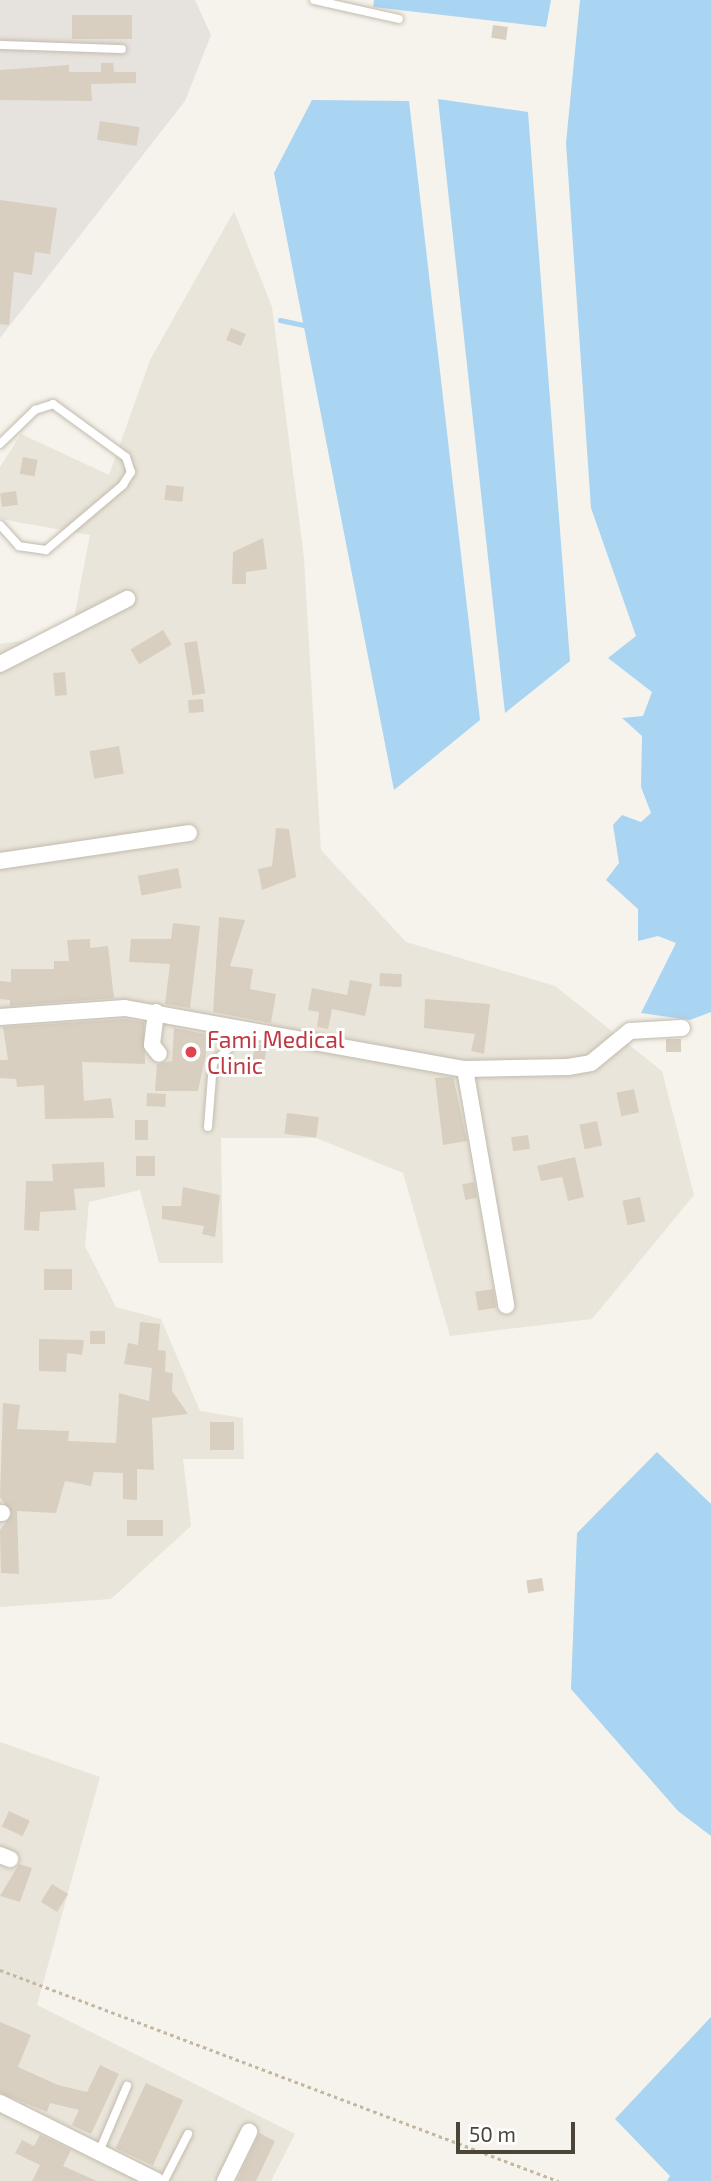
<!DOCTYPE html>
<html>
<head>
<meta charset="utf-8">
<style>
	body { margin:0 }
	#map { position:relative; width:711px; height:2181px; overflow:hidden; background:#f6f3ec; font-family:"Exo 2",sans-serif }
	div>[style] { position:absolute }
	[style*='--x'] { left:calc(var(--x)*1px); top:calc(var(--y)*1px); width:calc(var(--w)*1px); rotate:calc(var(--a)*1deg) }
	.residential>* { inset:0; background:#eae5da }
	.industrial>* { inset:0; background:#e6e2dd }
	.water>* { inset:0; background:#a9d4f2 }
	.stream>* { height:4.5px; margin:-2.25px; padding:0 2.25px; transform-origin:2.25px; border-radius:2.25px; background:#a9d4f2 }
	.building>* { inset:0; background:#d8cfc1; transform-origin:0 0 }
	.path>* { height:2.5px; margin-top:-1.25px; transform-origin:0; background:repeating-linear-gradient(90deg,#c4b79f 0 3.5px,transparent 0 7px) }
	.roads { filter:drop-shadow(0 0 2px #c2bbae) drop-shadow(0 0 2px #c2bbae) }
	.service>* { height:8px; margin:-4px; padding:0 4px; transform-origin:4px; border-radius:4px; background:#fff }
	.minor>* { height:16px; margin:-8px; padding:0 8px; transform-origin:8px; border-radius:8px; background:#fff }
	.dots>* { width:19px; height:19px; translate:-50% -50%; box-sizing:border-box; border:4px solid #fff; border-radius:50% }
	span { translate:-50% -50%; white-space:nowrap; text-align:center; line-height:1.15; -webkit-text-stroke:6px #fff; paint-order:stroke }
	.health-label { font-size:23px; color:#be3a42 }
	.left { translate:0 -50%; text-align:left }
	.scale { position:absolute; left:456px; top:2122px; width:119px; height:32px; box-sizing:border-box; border:4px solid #4b4439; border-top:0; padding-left:9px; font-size:21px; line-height:24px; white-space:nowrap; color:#4b4439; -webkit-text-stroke:5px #fff; paint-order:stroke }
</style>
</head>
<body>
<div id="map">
	<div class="residential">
		<div style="clip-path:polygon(234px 211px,272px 307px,304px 558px,321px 850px,406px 942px,555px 986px,662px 1071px,694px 1195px,592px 1319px,450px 1336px,403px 1173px,316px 1138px,221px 1138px,223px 1263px,159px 1263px,140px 1190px,89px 1202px,85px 1246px,116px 1307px,161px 1319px,200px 1411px,243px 1418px,244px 1459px,183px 1459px,191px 1526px,111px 1599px,0 1607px,0 644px,71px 634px,90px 535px,0 519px,0 467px,21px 434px,109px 475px,150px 360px)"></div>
		<div style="clip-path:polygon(0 1742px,100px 1777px,37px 2005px,295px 2134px,271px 2181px,0 2181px)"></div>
	</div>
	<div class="industrial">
		<div style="clip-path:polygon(0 0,195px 0,211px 35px,185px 101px,0 338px)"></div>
	</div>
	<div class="water">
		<div style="clip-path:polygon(374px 0,551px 0,546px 27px,373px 7px)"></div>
		<div style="clip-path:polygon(580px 0,711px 0,711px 1012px,690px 1020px,641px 1013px,676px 943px,658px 936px,638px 941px,638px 909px,606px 880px,619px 863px,613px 825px,622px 815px,641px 822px,651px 813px,641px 787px,642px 736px,622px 718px,643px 716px,652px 692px,608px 658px,636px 636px,591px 508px,566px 143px)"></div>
		<div style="clip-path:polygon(438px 99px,528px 112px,570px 661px,505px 713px)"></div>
		<div style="clip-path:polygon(312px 100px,409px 101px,480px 720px,394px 790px,274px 173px)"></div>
		<div style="clip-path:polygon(657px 1452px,711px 1504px,711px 1836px,678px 1811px,571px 1689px,577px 1533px)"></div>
		<div style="clip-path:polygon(711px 2017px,711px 2181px,667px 2181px,670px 2176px,615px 2119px)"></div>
	</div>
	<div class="stream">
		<div style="--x:280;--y:320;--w:25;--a:12"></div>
	</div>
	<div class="building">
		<div style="left:72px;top:15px;width:60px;height:24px"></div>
		<div style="left:493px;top:25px;width:15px;height:13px;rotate:8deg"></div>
		<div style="clip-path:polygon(101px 63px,113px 63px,114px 72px,136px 72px,136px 83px,91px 84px,92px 101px,0 100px,0 70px,69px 65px,69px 72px,101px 72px)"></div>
		<div style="left:100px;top:121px;width:40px;height:19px;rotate:9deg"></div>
		<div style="clip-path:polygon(0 200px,57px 208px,50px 254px,35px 252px,32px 275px,14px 272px,9px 325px,0 324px)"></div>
		<div style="left:231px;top:328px;width:16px;height:13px;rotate:22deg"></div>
		<div style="left:23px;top:457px;width:15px;height:17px;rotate:11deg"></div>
		<div style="left:166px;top:485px;width:18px;height:15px;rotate:6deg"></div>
		<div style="left:16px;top:491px;width:14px;height:16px;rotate:82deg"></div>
		<div style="clip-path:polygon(263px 538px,267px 569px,246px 572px,246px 584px,232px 584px,233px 552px)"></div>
		<div style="left:163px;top:630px;width:17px;height:38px;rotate:59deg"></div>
		<div style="left:197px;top:641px;width:53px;height:13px;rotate:81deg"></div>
		<div style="left:65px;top:672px;width:23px;height:12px;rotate:85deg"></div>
		<div style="left:203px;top:699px;width:13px;height:15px;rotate:86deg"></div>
		<div style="left:119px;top:746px;width:28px;height:30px;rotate:80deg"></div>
		<div style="clip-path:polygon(276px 828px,289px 829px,296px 877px,262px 890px,258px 869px,272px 866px)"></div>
		<div style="left:178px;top:868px;width:20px;height:41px;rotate:79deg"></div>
		<div style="clip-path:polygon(219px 917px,245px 920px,230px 966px,253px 969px,250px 989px,276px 994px,271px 1023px,213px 1012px)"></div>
		<div style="clip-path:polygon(173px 923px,200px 926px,190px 1008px,165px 1004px,170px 964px,129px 962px,131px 939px,171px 939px)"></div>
		<div style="clip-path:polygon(90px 939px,90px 948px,108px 946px,114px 998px,10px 1006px,10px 1000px,0 999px,0 981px,11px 982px,11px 969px,54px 969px,54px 961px,69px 961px,67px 940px)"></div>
		<div style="left:380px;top:973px;width:22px;height:13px;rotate:3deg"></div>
		<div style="clip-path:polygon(350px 980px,372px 984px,365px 1016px,332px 1009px,328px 1029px,317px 1027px,319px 1012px,308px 1010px,312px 988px,347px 995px)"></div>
		<div style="clip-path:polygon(425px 999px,490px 1004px,484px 1054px,471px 1051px,475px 1034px,424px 1028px)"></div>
		<div style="clip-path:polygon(124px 1019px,144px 1022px,145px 1064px,82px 1062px,84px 1101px,111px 1098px,114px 1118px,45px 1119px,44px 1085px,17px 1087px,16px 1079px,0 1078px,0 1060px,8px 1060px,3px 1027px)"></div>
		<div style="clip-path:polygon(174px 1028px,210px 1035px,198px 1091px,155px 1091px,157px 1064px,172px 1061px)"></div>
		<div style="left:666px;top:1039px;width:15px;height:13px"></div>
		<div style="left:255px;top:1044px;width:12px;height:16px;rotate:9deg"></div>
		<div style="clip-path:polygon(453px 1077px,467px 1141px,443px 1145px,435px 1078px)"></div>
		<div style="left:634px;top:1089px;width:24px;height:18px;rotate:78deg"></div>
		<div style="left:147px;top:1093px;width:19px;height:13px;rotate:3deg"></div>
		<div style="left:287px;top:1113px;width:32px;height:21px;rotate:7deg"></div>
		<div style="left:135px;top:1120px;width:13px;height:20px"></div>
		<div style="left:597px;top:1121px;width:25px;height:18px;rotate:78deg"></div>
		<div style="left:528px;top:1135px;width:14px;height:17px;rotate:82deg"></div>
		<div style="left:136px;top:1156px;width:19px;height:20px"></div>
		<div style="clip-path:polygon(575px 1157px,584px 1197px,568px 1201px,562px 1177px,541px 1181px,537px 1166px)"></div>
		<div style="clip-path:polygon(104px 1162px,105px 1187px,74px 1189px,76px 1210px,40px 1212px,39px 1231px,24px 1230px,26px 1181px,53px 1181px,52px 1164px)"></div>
		<div style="left:474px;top:1182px;width:16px;height:12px;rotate:79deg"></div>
		<div style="clip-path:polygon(183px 1187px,220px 1195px,215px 1237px,202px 1234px,204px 1226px,162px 1219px,162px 1206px,181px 1206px)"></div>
		<div style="left:640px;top:1197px;width:25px;height:18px;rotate:78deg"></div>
		<div style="left:44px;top:1269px;width:28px;height:21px"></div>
		<div style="left:493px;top:1289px;width:19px;height:18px;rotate:81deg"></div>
		<div style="clip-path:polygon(140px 1322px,160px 1324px,158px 1350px,166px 1351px,165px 1372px,173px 1373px,172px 1391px,188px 1414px,152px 1418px,154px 1470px,137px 1469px,137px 1500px,123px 1499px,123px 1473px,94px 1472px,91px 1486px,65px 1481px,56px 1513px,17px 1511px,19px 1574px,1px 1573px,0 1530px,12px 1514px,0 1497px,3px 1403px,20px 1405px,17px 1429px,69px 1431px,68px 1441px,116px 1443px,119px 1393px,149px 1401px,152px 1368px,124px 1364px,128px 1343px,138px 1345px)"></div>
		<div style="left:90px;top:1331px;width:15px;height:13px"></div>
		<div style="clip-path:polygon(39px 1339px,84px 1340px,82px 1355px,67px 1353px,66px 1372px,39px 1371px)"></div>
		<div style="left:210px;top:1422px;width:24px;height:28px"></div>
		<div style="left:127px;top:1520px;width:36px;height:16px"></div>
		<div style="left:542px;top:1578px;width:13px;height:16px;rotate:81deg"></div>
		<div style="left:9px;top:1811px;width:23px;height:17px;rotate:25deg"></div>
		<div style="clip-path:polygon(19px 1864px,32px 1868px,20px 1902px,0 1896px)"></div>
		<div style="left:52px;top:1884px;width:19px;height:21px;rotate:32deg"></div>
		<div style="clip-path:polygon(0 2022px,31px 2035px,18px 2067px,58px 2085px,87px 2092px,100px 2065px,119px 2074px,91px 2134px,72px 2125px,79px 2110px,50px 2103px,47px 2112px,0 2093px)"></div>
		<div style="left:146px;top:2083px;width:41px;height:72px;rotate:25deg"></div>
		<div style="clip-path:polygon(259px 2133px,275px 2141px,256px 2181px,237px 2181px)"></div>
		<div style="clip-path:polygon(40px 2135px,71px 2150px,63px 2166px,97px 2181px,32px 2181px,40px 2165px,15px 2153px,22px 2140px,34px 2146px)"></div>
	</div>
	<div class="path">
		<div style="--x:0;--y:1970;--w:597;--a:20.71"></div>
	</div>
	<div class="roads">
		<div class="service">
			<div style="--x:314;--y:0;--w:87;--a:12.6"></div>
			<div style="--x:0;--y:45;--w:122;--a:1.9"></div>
			<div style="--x:0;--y:444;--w:49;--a:-44.2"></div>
			<div style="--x:35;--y:410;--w:19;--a:-18"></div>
			<div style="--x:53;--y:404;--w:90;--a:36"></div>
			<div style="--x:126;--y:457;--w:16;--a:72"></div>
			<div style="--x:131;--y:472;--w:15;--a:122"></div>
			<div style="--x:123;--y:485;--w:101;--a:139.8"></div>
			<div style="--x:46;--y:550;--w:27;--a:-172"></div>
			<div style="--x:19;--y:546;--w:28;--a:-132"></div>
			<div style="--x:208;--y:1127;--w:64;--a:-85.5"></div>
			<div style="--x:213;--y:1063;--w:21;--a:-43"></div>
			<div style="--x:228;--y:1049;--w:23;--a:-75"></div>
			<div style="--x:99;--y:2152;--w:72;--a:-67"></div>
			<div style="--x:164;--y:2181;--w:53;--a:-62.9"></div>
		</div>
		<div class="minor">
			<div style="--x:0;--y:664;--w:143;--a:-27.1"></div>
			<div style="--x:0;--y:861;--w:191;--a:-8.4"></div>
			<div style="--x:156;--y:1012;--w:33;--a:97"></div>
			<div style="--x:152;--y:1045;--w:11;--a:52"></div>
			<div style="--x:0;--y:1017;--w:125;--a:-4.1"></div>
			<div style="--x:125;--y:1008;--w:345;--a:10.2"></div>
			<div style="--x:465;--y:1069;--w:103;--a:-1.1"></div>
			<div style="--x:568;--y:1067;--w:23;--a:-10"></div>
			<div style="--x:591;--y:1063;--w:50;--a:-39.4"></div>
			<div style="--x:630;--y:1031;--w:52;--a:-3.3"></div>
			<div style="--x:465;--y:1069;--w:240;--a:80.1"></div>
			<div style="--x:0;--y:1513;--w:2;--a:0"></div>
			<div style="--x:0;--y:1855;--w:11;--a:22"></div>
			<div style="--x:0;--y:2103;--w:175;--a:26.4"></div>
			<div style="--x:225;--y:2181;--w:55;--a:-63.9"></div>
		</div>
	</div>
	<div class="dots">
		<div style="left:191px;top:1052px;background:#e0444e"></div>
	</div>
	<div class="health-label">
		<span class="left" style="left:207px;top:1052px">Fami Medical<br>Clinic</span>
	</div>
	<div class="scale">50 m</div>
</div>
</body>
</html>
